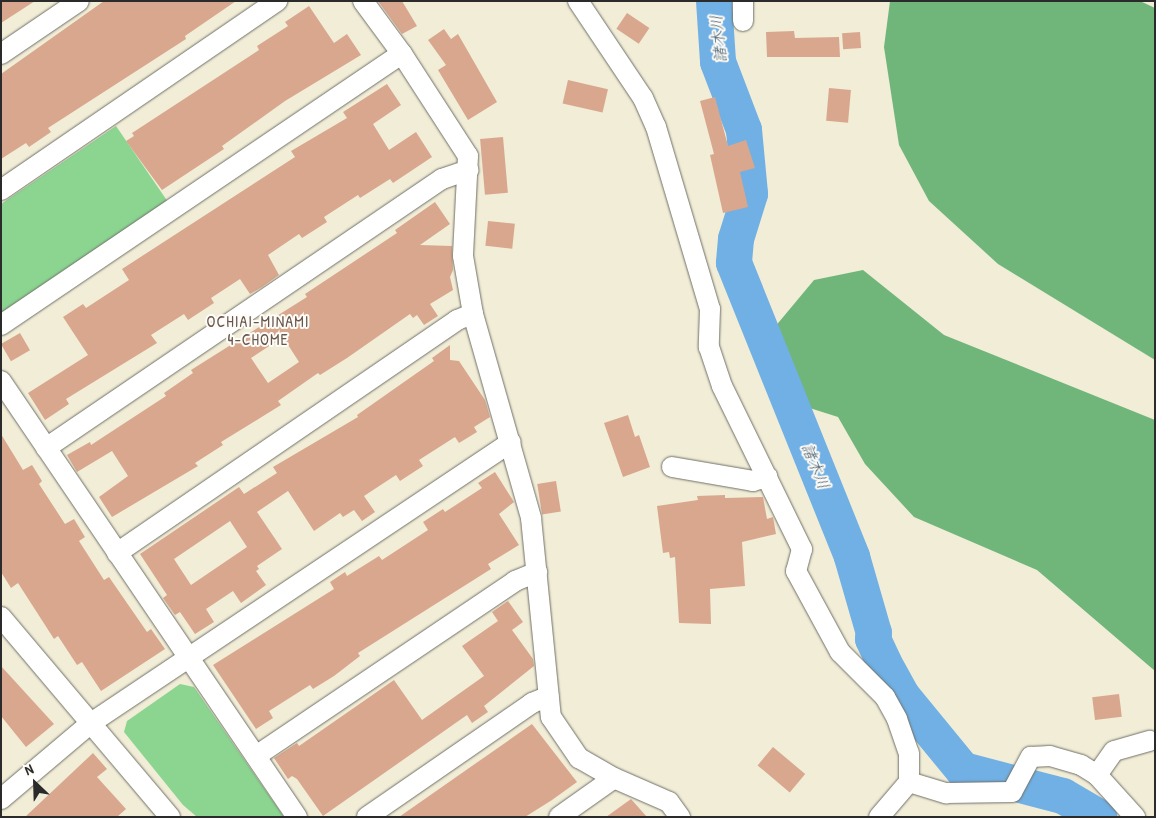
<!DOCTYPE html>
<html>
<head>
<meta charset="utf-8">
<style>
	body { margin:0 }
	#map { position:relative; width:1156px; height:818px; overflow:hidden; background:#f1edd7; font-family:"Patrick Hand","Klee One",sans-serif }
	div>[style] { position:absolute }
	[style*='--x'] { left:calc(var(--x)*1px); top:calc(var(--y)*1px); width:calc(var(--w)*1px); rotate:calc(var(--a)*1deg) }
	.green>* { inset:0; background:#8bd591 }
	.forest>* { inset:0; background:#70b67b }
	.river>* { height:36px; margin:-18px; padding:0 18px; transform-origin:18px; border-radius:18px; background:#71b0e4 }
	.building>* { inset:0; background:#d9a78e; transform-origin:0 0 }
	.roads { filter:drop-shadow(0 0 1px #706f67) drop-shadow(0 0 1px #706f67) }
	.minor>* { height:20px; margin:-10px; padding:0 10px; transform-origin:10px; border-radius:10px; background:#fff }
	span { translate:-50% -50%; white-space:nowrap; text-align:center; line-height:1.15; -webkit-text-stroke:4px #fdfcf7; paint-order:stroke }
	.water-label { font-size:16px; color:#445a6c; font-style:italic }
	.neighbourhood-label { font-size:16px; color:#68564e; letter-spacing:1px }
	.frame { position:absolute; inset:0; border:2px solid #2b2b2b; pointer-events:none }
	.north { position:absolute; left:10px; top:758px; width:50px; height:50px; -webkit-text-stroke:4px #fdfcf7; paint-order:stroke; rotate:336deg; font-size:14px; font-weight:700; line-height:20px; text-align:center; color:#2b2b2b }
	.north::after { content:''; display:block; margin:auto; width:18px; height:22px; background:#2b2b2b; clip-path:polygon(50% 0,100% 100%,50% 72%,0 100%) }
</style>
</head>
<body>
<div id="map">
	<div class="green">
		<div style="clip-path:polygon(116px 126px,168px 202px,1px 316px,1px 204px)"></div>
		<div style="clip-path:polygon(180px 684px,194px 687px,284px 817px,197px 817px,183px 805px,124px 732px,127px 721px)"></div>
	</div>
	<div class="forest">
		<div style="clip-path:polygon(890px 1px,1140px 1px,1155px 8px,1155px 360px,998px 264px,929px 201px,899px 145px,884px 47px)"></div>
		<div style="clip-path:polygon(863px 270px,944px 335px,1155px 420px,1155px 671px,1037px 570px,914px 517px,865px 464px,838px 417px,772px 396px,757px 365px,774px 328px,814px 280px)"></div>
	</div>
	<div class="river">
		<div style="--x:714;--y:1;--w:61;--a:86.2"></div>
		<div style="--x:718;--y:62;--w:73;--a:69.1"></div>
		<div style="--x:744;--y:130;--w:64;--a:84.6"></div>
		<div style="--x:750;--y:194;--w:47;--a:107.3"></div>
		<div style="--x:736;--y:239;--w:24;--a:95"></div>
		<div style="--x:734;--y:263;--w:317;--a:68.1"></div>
		<div style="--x:852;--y:557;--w:79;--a:73.9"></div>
		<div style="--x:874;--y:633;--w:6;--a:99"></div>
		<div style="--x:873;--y:639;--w:26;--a:65"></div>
		<div style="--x:884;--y:663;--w:39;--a:61"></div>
		<div style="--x:903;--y:697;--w:94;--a:50.6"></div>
		<div style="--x:963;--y:770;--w:103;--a:14.6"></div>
		<div style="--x:1063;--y:796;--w:42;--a:30.3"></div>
	</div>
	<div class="building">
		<div style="clip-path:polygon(1px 1px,35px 1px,1px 23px)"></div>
		<div style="clip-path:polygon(104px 1px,236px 1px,185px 36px,186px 39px,48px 128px,51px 132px,29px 147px,26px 143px,1px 159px,1px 74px)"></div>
		<div style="clip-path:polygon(378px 1px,402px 1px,417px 26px,402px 34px)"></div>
		<div style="clip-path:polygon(309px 6px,334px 43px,347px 34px,361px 55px,285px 101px,222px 146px,224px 149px,162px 190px,126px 141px,134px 136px,132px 133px,259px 50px,257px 46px,288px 26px,285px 22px)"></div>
		<div style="left:627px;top:13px;width:27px;height:19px;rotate:34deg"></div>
		<div style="clip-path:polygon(444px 29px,451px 39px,458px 34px,497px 102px,468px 120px,438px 70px,446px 65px,428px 40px)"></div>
		<div style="clip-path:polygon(794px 31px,795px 38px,839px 37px,840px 57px,767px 57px,766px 32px)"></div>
		<div style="left:860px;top:32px;width:16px;height:18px;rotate:86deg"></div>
		<div style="left:568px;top:80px;width:41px;height:24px;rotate:13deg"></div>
		<div style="clip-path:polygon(387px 84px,401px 105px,373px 124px,389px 150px,416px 132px,432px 157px,393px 183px,390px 179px,360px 198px,358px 195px,324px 217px,327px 222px,302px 238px,299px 234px,268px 255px,279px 275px,262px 287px,250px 294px,240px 279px,211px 298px,214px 303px,188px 320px,184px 314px,151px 335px,157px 343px,66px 399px,69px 404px,45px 420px,28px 393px,88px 355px,63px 317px,83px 304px,86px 308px,129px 280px,122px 269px,295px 157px,291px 151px,347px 118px,343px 112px)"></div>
		<div style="left:829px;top:88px;width:22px;height:33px;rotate:5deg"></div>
		<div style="clip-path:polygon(715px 97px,728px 146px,746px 140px,755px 168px,740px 172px,748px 207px,723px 213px,710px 155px,714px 154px,700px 101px)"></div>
		<div style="left:503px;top:137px;width:56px;height:23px;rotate:85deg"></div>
		<div style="clip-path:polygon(evenodd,435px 202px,450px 224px,420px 245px,452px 246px,453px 270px,450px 277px,453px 290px,430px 304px,438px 316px,424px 325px,417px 315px,413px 318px,410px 314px,347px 358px,320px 375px,318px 373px,278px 401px,281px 405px,221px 442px,223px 445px,195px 463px,198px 466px,112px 517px,99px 497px,128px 476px,112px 451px,77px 472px,67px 455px,90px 442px,91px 445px,166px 396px,164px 393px,193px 373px,191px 370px,307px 297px,305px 294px,397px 233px,395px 230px,435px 202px,283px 337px,299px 362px,268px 383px,251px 358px,283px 337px)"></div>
		<div style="left:488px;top:221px;width:27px;height:25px;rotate:6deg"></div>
		<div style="left:20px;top:333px;width:20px;height:22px;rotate:60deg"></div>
		<div style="clip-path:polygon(evenodd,450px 345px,450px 360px,459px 361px,485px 400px,490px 417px,474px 427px,477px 432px,459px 443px,455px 437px,419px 460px,423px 466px,400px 481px,396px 475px,364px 496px,375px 512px,362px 521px,354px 510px,343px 517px,340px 513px,314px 531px,288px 491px,257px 512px,282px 549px,257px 566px,259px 569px,256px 571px,266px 585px,241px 603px,233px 591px,206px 609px,214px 622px,195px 634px,180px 612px,175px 615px,163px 598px,167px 595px,140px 554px,239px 487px,244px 494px,277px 473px,273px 467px,358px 417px,357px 415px,434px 361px,432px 358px,450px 345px,230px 521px,247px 547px,191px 585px,174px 559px,230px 521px)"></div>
		<div style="clip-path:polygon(628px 415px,635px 437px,639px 435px,650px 467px,623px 477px,604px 423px)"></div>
		<div style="clip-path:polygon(1px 434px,23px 470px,32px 465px,42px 481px,39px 484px,65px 524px,74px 519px,85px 537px,79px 541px,104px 580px,109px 577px,147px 632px,151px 629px,165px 649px,101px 691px,82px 662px,77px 665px,58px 636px,54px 639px,18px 583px,11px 588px,1px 572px)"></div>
		<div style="clip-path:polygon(495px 472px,514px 502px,499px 514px,519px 545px,488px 564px,491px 569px,358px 653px,360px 656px,334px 676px,313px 689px,310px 685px,269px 711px,273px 718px,256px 729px,213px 665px,334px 589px,330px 582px,345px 572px,347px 576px,379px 556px,382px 560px,428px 530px,423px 522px,443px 509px,445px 512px,482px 488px,478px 483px)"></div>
		<div style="left:556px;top:481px;width:31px;height:19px;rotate:81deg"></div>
		<div style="clip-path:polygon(725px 495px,725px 498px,763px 497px,767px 519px,773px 517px,776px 534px,742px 542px,745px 586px,710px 589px,711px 624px,679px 623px,675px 557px,670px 558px,669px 552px,663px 553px,657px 506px,698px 500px,697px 496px)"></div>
		<div style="clip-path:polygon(508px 601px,523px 622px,512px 630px,533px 659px,534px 666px,484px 706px,488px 712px,472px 723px,467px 715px,323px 816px,297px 779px,292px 776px,288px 779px,274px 758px,297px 743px,299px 746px,394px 680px,422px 720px,484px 676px,462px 646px,498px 621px,492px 612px)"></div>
		<div style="clip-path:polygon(1px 666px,54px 724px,26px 747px,1px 716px)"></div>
		<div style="left:1119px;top:694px;width:23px;height:27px;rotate:83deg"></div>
		<div style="clip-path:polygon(532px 724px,577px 782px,552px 800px,525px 817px,399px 817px)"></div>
		<div style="left:773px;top:747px;width:42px;height:24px;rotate:40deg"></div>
		<div style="clip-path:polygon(93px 753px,107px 769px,97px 777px,126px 809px,117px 817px,25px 817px)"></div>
		<div style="clip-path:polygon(631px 799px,647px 817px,606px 817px)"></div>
	</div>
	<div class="roads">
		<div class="minor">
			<div style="--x:363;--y:1;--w:66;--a:53.7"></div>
			<div style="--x:402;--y:54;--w:121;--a:57.1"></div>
			<div style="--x:468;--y:156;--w:100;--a:92.9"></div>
			<div style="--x:463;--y:256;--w:59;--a:80.2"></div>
			<div style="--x:473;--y:314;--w:212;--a:74.1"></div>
			<div style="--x:531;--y:518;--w:200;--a:84.3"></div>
			<div style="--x:551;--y:717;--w:50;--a:55.7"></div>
			<div style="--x:579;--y:758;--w:40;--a:29.7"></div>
			<div style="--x:614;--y:778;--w:60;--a:23.6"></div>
			<div style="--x:669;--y:802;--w:19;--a:54"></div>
			<div style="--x:578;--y:1;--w:117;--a:56.2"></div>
			<div style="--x:643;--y:98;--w:32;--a:66"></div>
			<div style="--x:656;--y:127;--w:190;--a:73.5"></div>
			<div style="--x:710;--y:309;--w:38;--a:92"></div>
			<div style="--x:709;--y:347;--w:41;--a:71.6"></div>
			<div style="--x:722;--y:386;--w:182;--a:63.9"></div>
			<div style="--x:802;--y:549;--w:23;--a:105"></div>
			<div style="--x:796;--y:571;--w:92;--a:61.5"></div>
			<div style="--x:840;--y:652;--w:64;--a:45"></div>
			<div style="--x:885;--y:697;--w:25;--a:61"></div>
			<div style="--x:897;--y:719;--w:36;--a:71"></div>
			<div style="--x:909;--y:753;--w:29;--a:90"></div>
			<div style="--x:909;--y:782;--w:46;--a:130.6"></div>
			<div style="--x:743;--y:1;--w:20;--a:90"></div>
			<div style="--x:1;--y:54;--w:94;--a:-34.2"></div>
			<div style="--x:1;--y:190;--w:335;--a:-34.4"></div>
			<div style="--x:1;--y:325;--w:484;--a:-34.1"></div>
			<div style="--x:1;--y:381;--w:527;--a:55.83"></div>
			<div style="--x:46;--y:448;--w:479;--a:-34.2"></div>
			<div style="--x:442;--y:179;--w:28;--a:-19"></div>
			<div style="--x:672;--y:467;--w:82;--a:9.8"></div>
			<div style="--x:753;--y:481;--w:15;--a:-16"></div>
			<div style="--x:117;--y:553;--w:412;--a:-34.4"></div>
			<div style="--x:457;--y:320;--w:17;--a:-21"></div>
			<div style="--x:1;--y:617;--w:262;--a:49.8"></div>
			<div style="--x:256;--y:756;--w:313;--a:-34"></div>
			<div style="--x:515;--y:581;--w:24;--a:-22"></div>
			<div style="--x:1097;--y:775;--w:29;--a:-55"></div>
			<div style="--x:1114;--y:751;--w:37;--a:-16"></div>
			<div style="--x:909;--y:782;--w:39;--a:17"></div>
			<div style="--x:946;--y:793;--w:66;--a:-0.9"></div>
			<div style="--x:1012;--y:792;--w:40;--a:-62"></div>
			<div style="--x:1031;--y:757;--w:19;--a:-3"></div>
			<div style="--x:1050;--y:756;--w:32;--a:16"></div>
			<div style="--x:1081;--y:765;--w:19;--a:32"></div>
			<div style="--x:1097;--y:775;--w:57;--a:47.9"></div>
			<div style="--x:1;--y:799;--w:118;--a:-40.2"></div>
			<div style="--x:91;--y:723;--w:505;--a:-33.78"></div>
			<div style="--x:367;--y:817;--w:201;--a:-34.6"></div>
			<div style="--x:532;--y:703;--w:18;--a:-22"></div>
			<div style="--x:559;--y:817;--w:67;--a:-35.3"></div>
		</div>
	</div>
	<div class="water-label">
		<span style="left:718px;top:39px;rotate:-96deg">諸木川</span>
		<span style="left:816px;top:466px;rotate:68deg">諸木川</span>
	</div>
	<div class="neighbourhood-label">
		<span style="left:258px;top:330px">OCHIAI-MINAMI<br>4-CHOME</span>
	</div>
	<div class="frame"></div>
	<div class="north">N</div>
</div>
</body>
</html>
